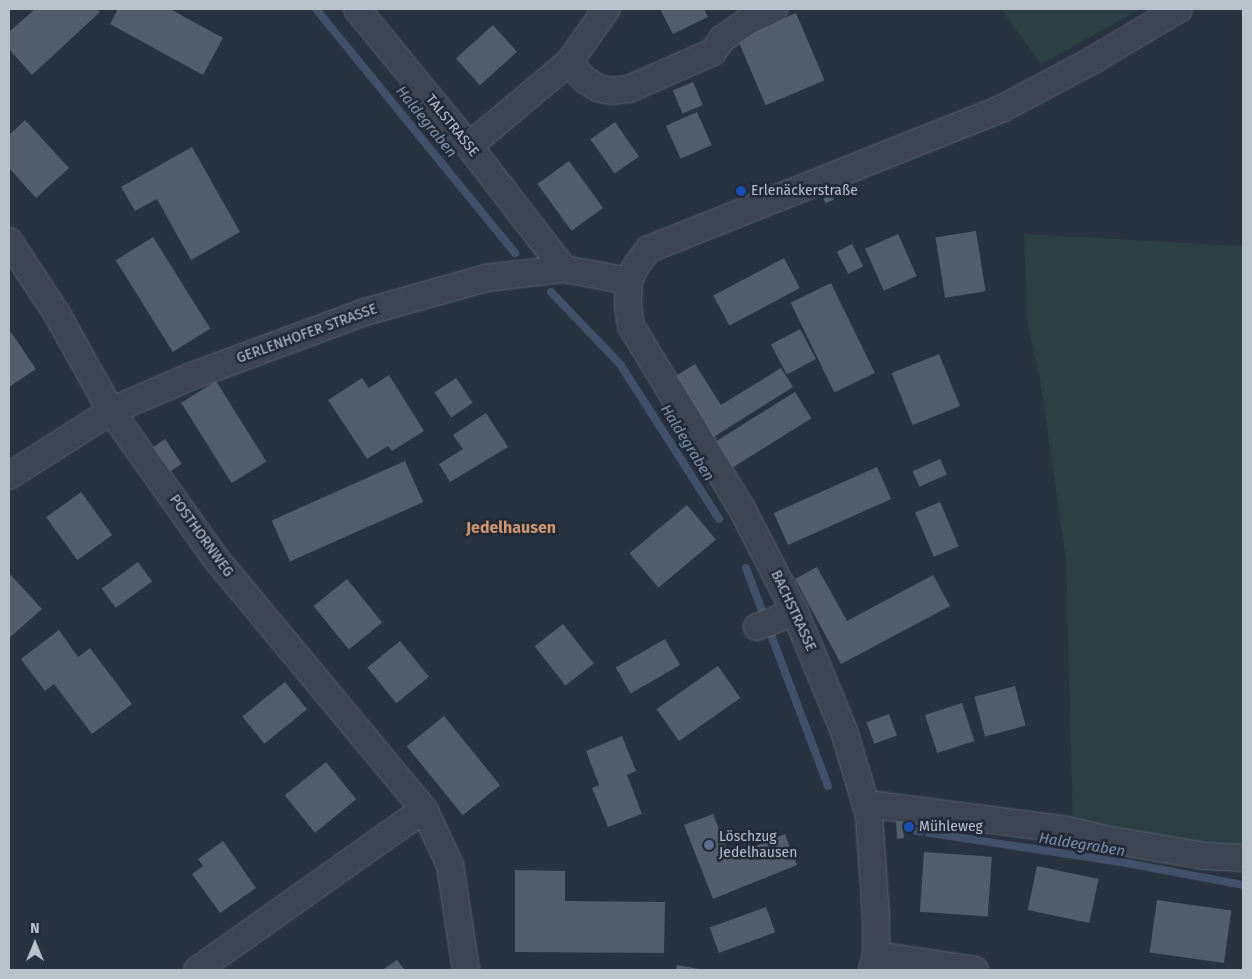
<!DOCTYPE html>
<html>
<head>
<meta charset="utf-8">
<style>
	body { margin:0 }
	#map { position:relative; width:1252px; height:979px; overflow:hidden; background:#283341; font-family:"Fira Sans",sans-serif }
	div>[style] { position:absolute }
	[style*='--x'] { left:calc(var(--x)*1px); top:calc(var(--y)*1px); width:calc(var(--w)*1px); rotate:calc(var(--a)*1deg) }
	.green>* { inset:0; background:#2a4042 }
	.stream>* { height:8px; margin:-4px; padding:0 4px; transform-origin:4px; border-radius:4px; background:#3f5269 }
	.building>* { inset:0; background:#525e6c; transform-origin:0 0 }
	.roads { filter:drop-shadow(0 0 1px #5a636e) drop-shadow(0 0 1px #5a636e) }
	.minor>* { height:26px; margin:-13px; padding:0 13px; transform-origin:13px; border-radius:13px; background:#3c4551 }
	.dots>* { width:14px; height:14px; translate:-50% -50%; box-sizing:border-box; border:2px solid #212a36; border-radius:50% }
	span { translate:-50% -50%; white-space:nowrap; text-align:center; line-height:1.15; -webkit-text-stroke:5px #212a36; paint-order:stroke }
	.street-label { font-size:14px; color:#b9c1cb }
	.poi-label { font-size:14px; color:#b9c1cb }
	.left { translate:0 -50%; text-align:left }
	.water-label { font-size:15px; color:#7c92ac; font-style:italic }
	.quarter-label { font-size:16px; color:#d0976f; font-weight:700 }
	.frame { position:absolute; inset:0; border:10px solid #b9c1cb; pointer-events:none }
	.north { position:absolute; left:10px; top:919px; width:50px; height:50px; -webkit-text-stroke:4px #212a36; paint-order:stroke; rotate:0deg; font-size:14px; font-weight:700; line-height:20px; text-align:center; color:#b9c1cb }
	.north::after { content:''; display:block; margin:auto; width:18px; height:22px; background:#b9c1cb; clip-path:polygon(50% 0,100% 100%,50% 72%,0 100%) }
</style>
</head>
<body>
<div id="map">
	<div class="green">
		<div style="clip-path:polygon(1001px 9px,1141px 9px,1041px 64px)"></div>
		<div style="clip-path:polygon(1024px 234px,1243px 246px,1243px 847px,1206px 845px,1073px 821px,1066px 560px,1040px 379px,1028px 326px)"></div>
	</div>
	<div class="stream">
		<div style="--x:316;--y:9;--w:315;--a:50.8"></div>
		<div style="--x:551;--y:292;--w:100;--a:46.2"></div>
		<div style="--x:620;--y:364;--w:184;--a:57.4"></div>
		<div style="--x:746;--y:568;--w:233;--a:69.4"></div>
		<div style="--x:917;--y:831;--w:211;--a:8.7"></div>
		<div style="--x:1126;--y:863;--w:119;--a:10.6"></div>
	</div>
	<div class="building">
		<div style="clip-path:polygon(35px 9px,97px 9px,100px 12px,32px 75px,9px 49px,9px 32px)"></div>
		<div style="clip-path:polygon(118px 9px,170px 9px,223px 38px,203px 75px,110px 24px)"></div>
		<div style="clip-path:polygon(660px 9px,704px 9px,708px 17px,673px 34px)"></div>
		<div style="left:796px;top:13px;width:73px;height:64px;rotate:67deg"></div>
		<div style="left:493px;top:25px;width:36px;height:50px;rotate:48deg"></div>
		<div style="left:693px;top:82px;width:25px;height:22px;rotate:67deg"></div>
		<div style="left:697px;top:112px;width:36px;height:34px;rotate:66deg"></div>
		<div style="clip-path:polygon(25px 120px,69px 168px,36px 198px,9px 168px,9px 135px)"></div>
		<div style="left:615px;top:122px;width:42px;height:30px;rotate:55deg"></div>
		<div style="clip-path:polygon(192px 147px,240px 232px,191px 260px,157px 199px,135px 211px,121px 187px)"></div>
		<div style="left:569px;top:161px;width:58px;height:39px;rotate:54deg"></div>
		<div style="left:832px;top:195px;width:5px;height:9px;rotate:68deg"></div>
		<div style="left:976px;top:231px;width:61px;height:41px;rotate:81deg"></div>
		<div style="left:898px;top:234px;width:46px;height:36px;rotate:66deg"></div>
		<div style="left:153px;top:237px;width:108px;height:44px;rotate:58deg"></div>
		<div style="left:852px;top:244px;width:25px;height:17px;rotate:63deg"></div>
		<div style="left:784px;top:258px;width:34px;height:80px;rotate:62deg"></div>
		<div style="left:831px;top:283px;width:100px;height:45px;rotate:64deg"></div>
		<div style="left:800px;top:329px;width:34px;height:33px;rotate:62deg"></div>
		<div style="clip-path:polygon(11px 332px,36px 369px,9px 387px,9px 334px)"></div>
		<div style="left:939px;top:354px;width:56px;height:51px;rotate:68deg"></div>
		<div style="clip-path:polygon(695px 364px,721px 405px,781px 368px,793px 387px,712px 438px,674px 377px)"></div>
		<div style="clip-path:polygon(389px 375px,424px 431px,392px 451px,388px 446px,367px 459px,328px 400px,362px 378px,369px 388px)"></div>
		<div style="left:456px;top:378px;width:30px;height:26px;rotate:56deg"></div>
		<div style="left:216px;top:381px;width:95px;height:41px;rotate:58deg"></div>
		<div style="left:795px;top:392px;width:31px;height:94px;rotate:58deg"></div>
		<div style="clip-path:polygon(486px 413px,508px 447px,450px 482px,439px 464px,463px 449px,453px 435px)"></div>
		<div style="left:165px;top:439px;width:30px;height:25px;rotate:56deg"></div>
		<div style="left:940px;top:459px;width:17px;height:30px;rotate:66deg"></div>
		<div style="left:405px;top:461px;width:45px;height:146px;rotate:66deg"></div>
		<div style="left:877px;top:467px;width:35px;height:113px;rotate:66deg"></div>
		<div style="left:81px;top:492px;width:53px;height:43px;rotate:54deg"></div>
		<div style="left:940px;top:502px;width:48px;height:27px;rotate:67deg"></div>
		<div style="left:687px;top:505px;width:45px;height:75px;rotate:50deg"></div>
		<div style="left:138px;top:562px;width:24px;height:45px;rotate:54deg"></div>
		<div style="clip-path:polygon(817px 567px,847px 621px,933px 575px,950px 606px,841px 664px,795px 579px)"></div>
		<div style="clip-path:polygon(9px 573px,42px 609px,9px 638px)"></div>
		<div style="left:347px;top:579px;width:56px;height:43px;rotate:51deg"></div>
		<div style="left:563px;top:624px;width:50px;height:36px;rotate:52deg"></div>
		<div style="clip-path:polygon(59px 630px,78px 657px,90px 648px,132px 704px,92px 734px,54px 684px,45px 691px,21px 659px)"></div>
		<div style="left:665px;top:639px;width:30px;height:57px;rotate:60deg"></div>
		<div style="left:400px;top:641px;width:46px;height:42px;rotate:51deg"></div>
		<div style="left:718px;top:666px;width:39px;height:75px;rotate:55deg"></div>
		<div style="left:285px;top:682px;width:35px;height:55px;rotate:51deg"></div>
		<div style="left:1015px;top:686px;width:41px;height:42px;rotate:75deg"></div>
		<div style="left:962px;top:703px;width:40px;height:39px;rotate:72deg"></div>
		<div style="left:889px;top:714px;width:23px;height:24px;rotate:70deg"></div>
		<div style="left:444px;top:716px;width:89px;height:48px;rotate:51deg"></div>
		<div style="clip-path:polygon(622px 736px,636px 771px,627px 775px,642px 814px,608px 827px,592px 788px,599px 785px,586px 751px)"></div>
		<div style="left:326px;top:762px;width:48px;height:53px;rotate:51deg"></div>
		<div style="clip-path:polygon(713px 814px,730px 857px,785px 834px,797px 865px,713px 899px,684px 825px)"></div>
		<div style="clip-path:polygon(902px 820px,904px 838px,897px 839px,896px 821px)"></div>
		<div style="clip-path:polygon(223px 841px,256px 888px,220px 913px,192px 874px,203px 866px,198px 859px)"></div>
		<div style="left:924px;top:852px;width:68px;height:60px;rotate:4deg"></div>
		<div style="left:1037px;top:866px;width:63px;height:45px;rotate:12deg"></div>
		<div style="clip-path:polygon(515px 870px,565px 871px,565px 901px,665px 902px,664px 953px,515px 952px)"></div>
		<div style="left:1157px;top:900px;width:75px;height:53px;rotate:8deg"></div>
		<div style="left:766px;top:907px;width:27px;height:60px;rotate:70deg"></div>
		<div style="clip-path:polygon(397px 960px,405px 970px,382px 970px)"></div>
		<div style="clip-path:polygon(677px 965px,699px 969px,699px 970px,676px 970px)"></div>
	</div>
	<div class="roads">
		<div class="minor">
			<div style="--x:357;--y:9;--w:177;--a:50.7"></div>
			<div style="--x:469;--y:146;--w:155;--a:52.3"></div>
			<div style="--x:569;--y:62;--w:23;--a:49"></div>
			<div style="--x:584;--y:79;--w:17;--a:33"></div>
			<div style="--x:598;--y:88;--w:14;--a:12"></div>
			<div style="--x:612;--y:91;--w:17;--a:-7"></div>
			<div style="--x:629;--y:89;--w:92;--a:-23.8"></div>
			<div style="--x:713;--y:52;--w:16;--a:-55"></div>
			<div style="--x:722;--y:39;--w:29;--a:-35"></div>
			<div style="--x:746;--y:22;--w:31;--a:-25"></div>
			<div style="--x:469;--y:146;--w:131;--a:-40"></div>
			<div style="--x:569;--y:62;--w:65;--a:-54.4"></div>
			<div style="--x:9;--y:241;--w:87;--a:56.7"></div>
			<div style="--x:57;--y:314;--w:111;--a:60.9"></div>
			<div style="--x:111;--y:411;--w:183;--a:54.6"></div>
			<div style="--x:217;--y:560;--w:324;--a:50.3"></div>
			<div style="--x:424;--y:809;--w:62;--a:65.1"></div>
			<div style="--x:450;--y:865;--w:106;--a:81.3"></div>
			<div style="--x:9;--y:476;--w:121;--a:-32.5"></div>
			<div style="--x:111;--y:411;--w:88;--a:-23.4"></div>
			<div style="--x:192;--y:376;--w:184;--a:-20.3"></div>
			<div style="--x:365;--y:312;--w:126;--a:-15.7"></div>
			<div style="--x:486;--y:278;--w:79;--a:-6.6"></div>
			<div style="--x:564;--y:269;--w:66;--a:10.5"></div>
			<div style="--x:757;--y:627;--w:41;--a:-21.5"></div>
			<div style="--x:867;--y:804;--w:197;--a:7.3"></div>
			<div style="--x:1062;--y:829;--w:44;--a:13.1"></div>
			<div style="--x:1105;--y:839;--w:100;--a:9.7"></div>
			<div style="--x:1204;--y:856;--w:39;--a:3"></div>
			<div style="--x:876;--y:955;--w:100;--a:8.6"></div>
			<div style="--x:197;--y:970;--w:278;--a:-35.3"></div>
			<div style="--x:872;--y:970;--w:16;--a:-75"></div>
			<div style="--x:876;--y:955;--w:39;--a:-90"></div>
			<div style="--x:876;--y:916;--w:101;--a:-94"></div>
			<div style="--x:869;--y:815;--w:88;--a:-106.6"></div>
			<div style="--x:844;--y:731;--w:129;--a:-112.4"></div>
			<div style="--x:795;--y:612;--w:116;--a:-117.2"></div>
			<div style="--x:742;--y:509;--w:214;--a:-121.2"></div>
			<div style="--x:631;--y:326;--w:22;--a:-98"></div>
			<div style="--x:628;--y:304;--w:23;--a:-88"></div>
			<div style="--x:629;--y:281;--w:17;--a:-65"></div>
			<div style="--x:636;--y:266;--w:21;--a:-53"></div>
			<div style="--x:649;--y:249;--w:379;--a:-21.7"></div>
			<div style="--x:1001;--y:109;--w:104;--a:-28"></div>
			<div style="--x:1093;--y:60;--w:100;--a:-30.7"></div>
		</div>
	</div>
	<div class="dots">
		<div style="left:741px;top:191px;background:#1a4fb4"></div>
		<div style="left:909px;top:827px;background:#1a4fb4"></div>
		<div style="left:709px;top:845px;background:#5c6f8a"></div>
	</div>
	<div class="street-label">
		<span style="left:452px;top:126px;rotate:51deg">TALSTRASSE</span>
		<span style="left:307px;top:334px;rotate:-20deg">GERLENHOFER STRASSE</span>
		<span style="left:201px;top:536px;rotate:54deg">POSTHORNWEG</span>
		<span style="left:793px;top:611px;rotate:65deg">BACHSTRASSE</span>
	</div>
	<div class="poi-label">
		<span class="left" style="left:751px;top:191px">Erlenäckerstraße</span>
		<span class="left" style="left:919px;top:827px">Mühleweg</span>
		<span class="left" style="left:719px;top:845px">Löschzug<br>Jedelhausen</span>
	</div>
	<div class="water-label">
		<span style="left:426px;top:122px;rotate:51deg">Haldegraben</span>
		<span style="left:687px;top:443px;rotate:58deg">Haldegraben</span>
		<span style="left:1082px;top:845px;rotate:9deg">Haldegraben</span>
	</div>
	<div class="quarter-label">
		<span style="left:511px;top:528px">Jedelhausen</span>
	</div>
	<div class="frame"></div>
	<div class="north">N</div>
</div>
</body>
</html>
